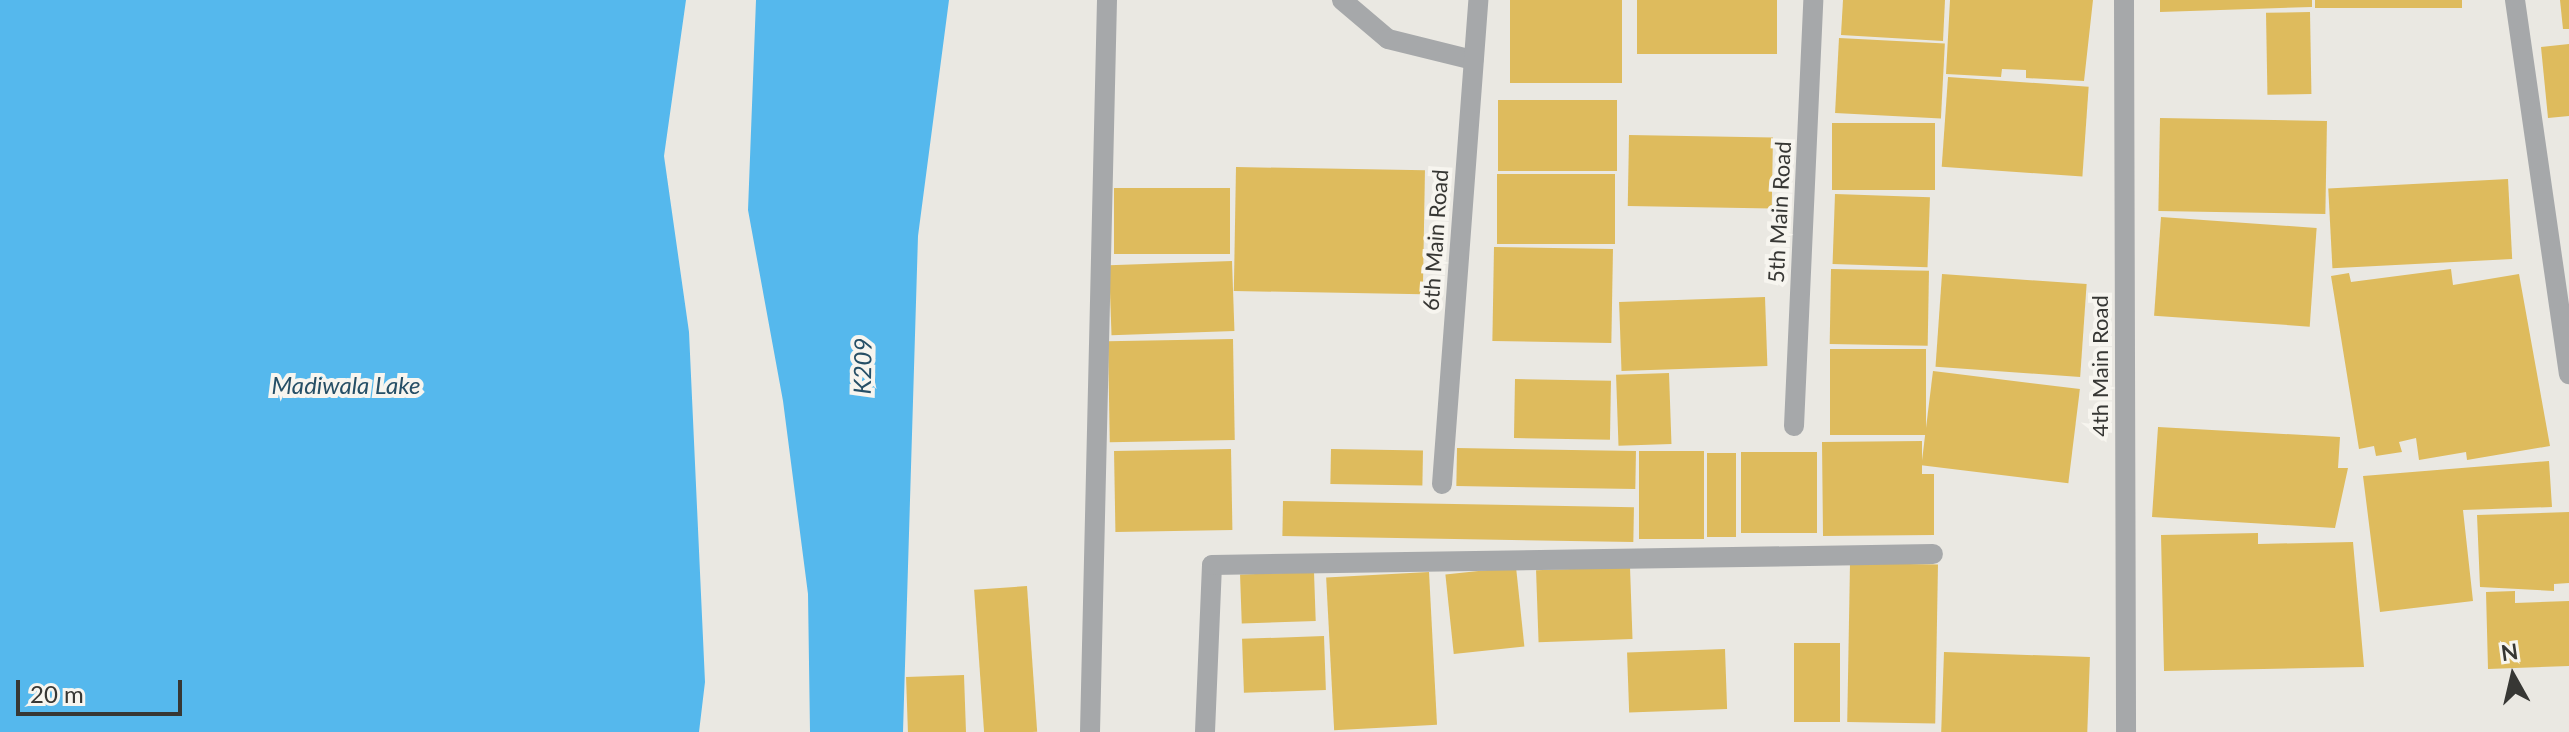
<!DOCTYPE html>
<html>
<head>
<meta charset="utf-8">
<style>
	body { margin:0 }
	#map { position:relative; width:2569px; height:732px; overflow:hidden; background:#eae8e2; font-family:Lato,sans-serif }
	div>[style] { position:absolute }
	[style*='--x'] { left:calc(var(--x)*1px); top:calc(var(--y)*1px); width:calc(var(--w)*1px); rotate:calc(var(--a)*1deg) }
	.water>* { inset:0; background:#55b8ed }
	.building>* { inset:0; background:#debb5d; transform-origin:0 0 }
	.lane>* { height:20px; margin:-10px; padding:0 10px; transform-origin:10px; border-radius:10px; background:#a6a8aa }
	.street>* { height:20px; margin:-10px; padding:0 10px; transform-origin:10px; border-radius:10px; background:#a6a8aa }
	span { translate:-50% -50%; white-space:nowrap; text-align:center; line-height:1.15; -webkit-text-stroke:8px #f7f5ef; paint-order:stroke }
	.street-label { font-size:22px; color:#373734 }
	.water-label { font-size:24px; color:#264f66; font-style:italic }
	.north { position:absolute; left:2473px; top:636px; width:80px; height:80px; -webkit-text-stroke:6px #f7f5ef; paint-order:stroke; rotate:352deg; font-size:22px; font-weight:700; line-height:32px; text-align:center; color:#373734 }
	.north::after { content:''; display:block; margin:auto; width:28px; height:36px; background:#373734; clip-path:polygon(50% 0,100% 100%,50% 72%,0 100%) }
	.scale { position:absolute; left:16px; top:680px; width:166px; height:36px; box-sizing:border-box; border:4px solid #373734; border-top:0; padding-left:10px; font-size:24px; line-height:28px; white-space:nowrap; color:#373734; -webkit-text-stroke:6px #f7f5ef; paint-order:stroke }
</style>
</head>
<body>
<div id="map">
	<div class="water">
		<div style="clip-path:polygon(0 0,686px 0,664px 156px,689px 332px,705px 682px,699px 732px,0 732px)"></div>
		<div style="clip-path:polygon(756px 0,949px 0,918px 236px,903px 732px,810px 732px,808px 594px,783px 401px,748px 210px)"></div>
	</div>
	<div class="building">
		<div style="left:1510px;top:0;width:112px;height:83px"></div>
		<div style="left:1637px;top:0;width:140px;height:54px"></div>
		<div style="clip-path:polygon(1843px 0,1945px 0,1943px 41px,1841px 35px)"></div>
		<div style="clip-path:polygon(1950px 0,2093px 0,2084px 81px,2026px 78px,2026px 70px,2002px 69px,2001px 77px,1946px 74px)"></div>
		<div style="clip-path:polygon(2160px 0,2312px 0,2312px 7px,2160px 12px)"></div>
		<div style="left:2315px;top:0;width:147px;height:8px"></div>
		<div style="clip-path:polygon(2560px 0,2569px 0,2569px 29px,2563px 29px)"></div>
		<div style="left:2310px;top:12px;width:82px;height:44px;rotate:89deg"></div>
		<div style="left:1839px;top:38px;width:106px;height:75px;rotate:3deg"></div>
		<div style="clip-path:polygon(2569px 44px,2569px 116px,2548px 118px,2541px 47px)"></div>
		<div style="left:1948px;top:77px;width:141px;height:90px;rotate:4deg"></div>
		<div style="left:1498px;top:100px;width:119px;height:71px"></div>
		<div style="left:2160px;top:118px;width:167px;height:93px;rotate:1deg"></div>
		<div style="left:1832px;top:123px;width:103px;height:67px"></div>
		<div style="left:1629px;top:135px;width:144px;height:71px;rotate:1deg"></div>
		<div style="left:1236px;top:167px;width:189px;height:124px;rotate:1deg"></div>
		<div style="left:1497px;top:174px;width:118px;height:70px"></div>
		<div style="left:2508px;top:179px;width:80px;height:180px;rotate:87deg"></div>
		<div style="left:1230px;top:188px;width:66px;height:116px;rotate:90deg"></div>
		<div style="left:1835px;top:194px;width:95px;height:70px;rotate:2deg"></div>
		<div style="left:2161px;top:217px;width:156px;height:99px;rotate:4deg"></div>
		<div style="left:1494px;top:247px;width:119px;height:94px;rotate:1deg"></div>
		<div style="left:1232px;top:261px;width:70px;height:123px;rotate:88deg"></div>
		<div style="left:1831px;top:269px;width:98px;height:75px;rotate:1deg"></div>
		<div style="clip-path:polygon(2451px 269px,2453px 285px,2519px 274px,2550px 446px,2467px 460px,2466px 452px,2419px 460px,2416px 438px,2399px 442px,2402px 452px,2376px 456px,2374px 446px,2359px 449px,2331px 276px,2349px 273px,2351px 282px)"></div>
		<div style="left:1942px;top:274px;width:145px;height:93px;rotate:4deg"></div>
		<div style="left:1765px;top:297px;width:69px;height:146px;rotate:88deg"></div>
		<div style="left:1233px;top:339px;width:101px;height:125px;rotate:89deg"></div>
		<div style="left:1830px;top:349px;width:96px;height:86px"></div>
		<div style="left:1933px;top:371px;width:148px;height:95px;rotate:7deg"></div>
		<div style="left:1669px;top:373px;width:71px;height:53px;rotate:88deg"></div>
		<div style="left:1515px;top:379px;width:96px;height:59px;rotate:1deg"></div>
		<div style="clip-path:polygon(2158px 427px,2340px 437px,2338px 468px,2348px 468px,2335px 528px,2152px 517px)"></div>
		<div style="clip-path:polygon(1922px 441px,1922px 474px,1934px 474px,1934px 535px,1823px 536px,1822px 442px)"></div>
		<div style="left:1457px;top:448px;width:179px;height:38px;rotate:1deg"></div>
		<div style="left:1231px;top:449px;width:81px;height:117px;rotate:89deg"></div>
		<div style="left:1331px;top:449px;width:92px;height:35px;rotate:1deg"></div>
		<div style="left:1639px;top:451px;width:65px;height:88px"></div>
		<div style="left:1741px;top:452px;width:76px;height:81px"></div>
		<div style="left:1707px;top:453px;width:29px;height:84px"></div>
		<div style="clip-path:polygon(2549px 461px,2552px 507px,2463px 510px,2473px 601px,2380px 612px,2363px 476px)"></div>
		<div style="left:1283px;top:501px;width:351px;height:35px;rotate:1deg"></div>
		<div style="clip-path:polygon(2569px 512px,2569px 583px,2554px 584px,2554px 591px,2480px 587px,2477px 515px)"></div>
		<div style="clip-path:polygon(2258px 533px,2258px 544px,2353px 542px,2364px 667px,2164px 671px,2161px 535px)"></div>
		<div style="left:1850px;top:563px;width:88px;height:159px;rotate:1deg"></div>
		<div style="left:1516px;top:567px;width:80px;height:71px;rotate:84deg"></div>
		<div style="left:1630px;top:567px;width:72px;height:94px;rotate:88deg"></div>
		<div style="left:1314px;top:572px;width:49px;height:74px;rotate:88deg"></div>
		<div style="left:1429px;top:572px;width:153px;height:103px;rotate:87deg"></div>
		<div style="left:1027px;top:586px;width:146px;height:53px;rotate:86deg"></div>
		<div style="clip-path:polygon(2515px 591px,2515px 603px,2569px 601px,2569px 666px,2488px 669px,2486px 592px)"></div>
		<div style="left:1324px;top:636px;width:54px;height:82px;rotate:88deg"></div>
		<div style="left:1794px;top:643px;width:46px;height:79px"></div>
		<div style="left:1725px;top:649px;width:60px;height:98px;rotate:88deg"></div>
		<div style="left:1944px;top:652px;width:146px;height:80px;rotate:2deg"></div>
		<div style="left:964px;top:675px;width:57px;height:58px;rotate:88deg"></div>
	</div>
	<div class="lane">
		<div style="--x:1342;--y:0;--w:60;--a:40.3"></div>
		<div style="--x:1388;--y:39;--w:88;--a:13.9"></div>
	</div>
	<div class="street">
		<div style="--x:2124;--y:0;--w:732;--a:89.84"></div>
		<div style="--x:2515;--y:0;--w:378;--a:81.8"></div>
		<div style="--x:1794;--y:426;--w:426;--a:-87.4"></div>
		<div style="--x:1442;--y:484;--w:485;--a:-85.7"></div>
		<div style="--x:1090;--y:732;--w:732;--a:-88.67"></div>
		<div style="--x:1205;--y:732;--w:167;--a:-87.6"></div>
		<div style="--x:1212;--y:565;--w:721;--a:-0.87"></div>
	</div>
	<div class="street-label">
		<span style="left:1779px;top:212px;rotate:-87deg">5th Main Road</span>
		<span style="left:1435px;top:240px;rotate:-86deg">6th Main Road</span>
		<span style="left:2100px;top:366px;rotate:-90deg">4th Main Road</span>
	</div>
	<div class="water-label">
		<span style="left:862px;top:366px;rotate:-89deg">K209</span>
		<span style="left:346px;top:385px">Madiwala Lake</span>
	</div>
	<div class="north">N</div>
	<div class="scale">20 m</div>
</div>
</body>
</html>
